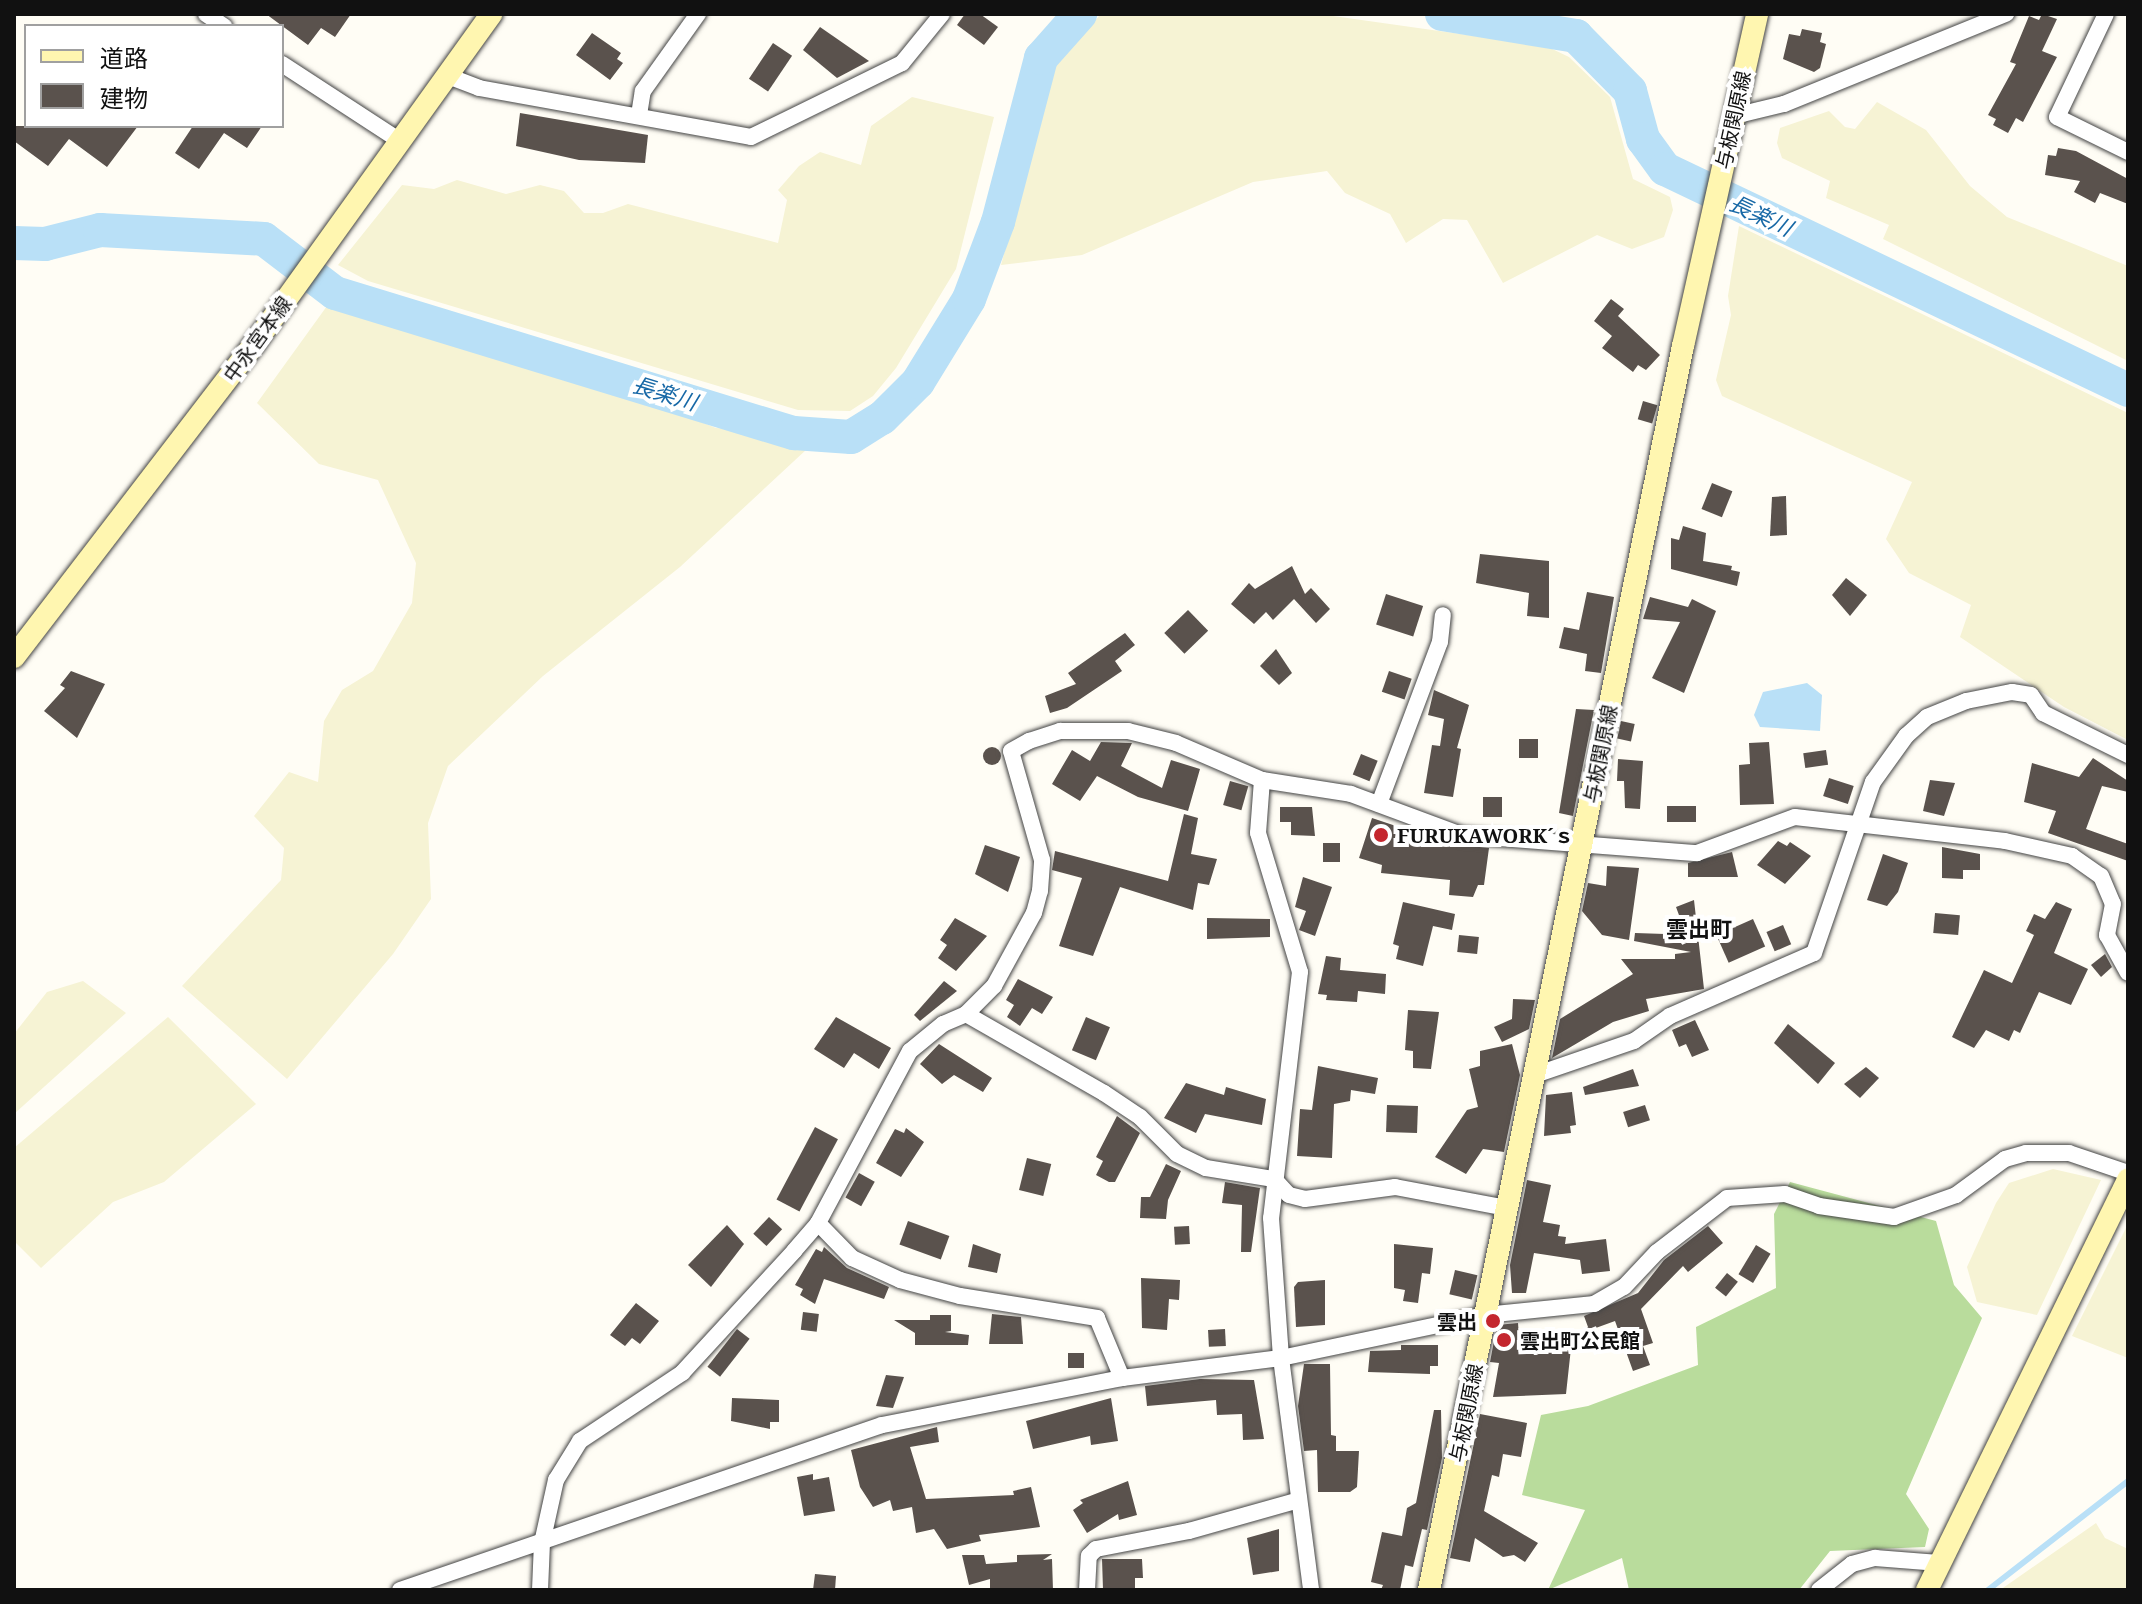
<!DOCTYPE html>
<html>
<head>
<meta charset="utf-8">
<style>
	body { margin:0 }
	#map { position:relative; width:2142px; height:1604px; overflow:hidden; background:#fffdf5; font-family:"Noto Serif","Noto Sans JP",serif }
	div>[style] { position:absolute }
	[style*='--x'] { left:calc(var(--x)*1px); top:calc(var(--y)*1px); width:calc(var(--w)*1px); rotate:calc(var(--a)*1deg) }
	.farmland>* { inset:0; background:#f6f3d4 }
	.forest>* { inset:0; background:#b9dc9c }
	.water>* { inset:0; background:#b9e0f7 }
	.stream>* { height:6px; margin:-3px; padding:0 3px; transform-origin:3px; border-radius:3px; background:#b9e0f7 }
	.river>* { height:34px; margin:-17px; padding:0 17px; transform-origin:17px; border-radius:17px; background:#b9e0f7 }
	.building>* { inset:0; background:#5a524d; transform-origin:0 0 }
	.round { border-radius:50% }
	.roads { filter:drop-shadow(0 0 2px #444) drop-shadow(0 0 2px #444) }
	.street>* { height:16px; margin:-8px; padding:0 8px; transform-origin:8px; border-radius:8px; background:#fff }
	.secondary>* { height:22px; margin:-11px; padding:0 11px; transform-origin:11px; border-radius:11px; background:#fff6b0 }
	.dots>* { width:22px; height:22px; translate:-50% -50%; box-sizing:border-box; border:4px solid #fff; border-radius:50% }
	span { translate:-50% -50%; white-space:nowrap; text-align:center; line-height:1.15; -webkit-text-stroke:8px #fff; paint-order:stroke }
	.street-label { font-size:20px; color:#111 }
	.poi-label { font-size:20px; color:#111; font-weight:700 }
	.left { translate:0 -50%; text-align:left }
	.right { translate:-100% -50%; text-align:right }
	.water-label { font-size:22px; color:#1768a6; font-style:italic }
	.neighbourhood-label { font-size:22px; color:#111; font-weight:700 }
	.frame { position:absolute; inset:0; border:16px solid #111; pointer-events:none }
	.legend { position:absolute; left:24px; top:24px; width:260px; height:104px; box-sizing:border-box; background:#fff; border:2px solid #a0a0a0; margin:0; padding:10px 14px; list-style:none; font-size:24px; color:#111 }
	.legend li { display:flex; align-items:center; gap:16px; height:40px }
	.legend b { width:40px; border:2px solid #a0a0a0 }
</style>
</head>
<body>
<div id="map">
	<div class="farmland">
		<div style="clip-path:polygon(1101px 14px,1319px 14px,1546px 46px,1569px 57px,1610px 97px,1633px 179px,1670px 197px,1673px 210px,1664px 237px,1632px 249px,1597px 235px,1503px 283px,1467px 220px,1443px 219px,1406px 243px,1390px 214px,1345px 193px,1327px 171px,1253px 182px,1082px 255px,1001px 265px,1055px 64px)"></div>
		<div style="clip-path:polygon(912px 97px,994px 117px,956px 269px,896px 368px,873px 396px,850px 411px,798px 410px,368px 281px,338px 265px,402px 185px,434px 189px,457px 180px,506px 194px,540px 185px,564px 191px,584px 213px,603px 213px,628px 204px,778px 243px,787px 200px,778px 190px,799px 166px,820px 152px,861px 165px,871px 126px)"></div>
		<div style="clip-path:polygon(1877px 102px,1926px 130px,1970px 186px,2007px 217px,2128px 266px,2128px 361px,1883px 239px,1889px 225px,1826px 198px,1830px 181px,1782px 158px,1777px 143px,1780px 128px,1829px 111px,1845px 127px,1855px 129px)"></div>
		<div style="clip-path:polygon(1739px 226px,2128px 413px,2128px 740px,2064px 707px,1960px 637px,1971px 605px,1909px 573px,1886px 539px,1912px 482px,1722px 396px,1716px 380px,1731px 315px,1728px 296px)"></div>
		<div style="clip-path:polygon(327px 306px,646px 400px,716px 428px,750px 430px,807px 449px,680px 567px,543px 676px,448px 766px,428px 823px,431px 899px,393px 954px,287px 1079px,182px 986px,281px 880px,284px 848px,254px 816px,289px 772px,318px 782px,324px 721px,342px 690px,373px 671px,412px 603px,416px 563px,378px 480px,319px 464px,257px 403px)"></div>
		<div style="clip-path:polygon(83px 981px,126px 1013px,14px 1114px,14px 1034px,47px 992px)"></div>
		<div style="clip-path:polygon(168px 1017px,256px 1104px,164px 1182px,113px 1202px,41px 1268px,14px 1241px,14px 1148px)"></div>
		<div style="clip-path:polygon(2053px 1169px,2101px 1180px,2037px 1315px,1977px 1302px,1967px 1267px,1996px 1203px,2009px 1183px)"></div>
		<div style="clip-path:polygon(2128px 1224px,2128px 1358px,2072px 1336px)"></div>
		<div style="clip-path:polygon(2096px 1523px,2105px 1538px,2128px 1549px,2128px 1590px,2000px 1590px)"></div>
	</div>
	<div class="forest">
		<div style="clip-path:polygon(1790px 1182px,1936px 1221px,1954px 1285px,1982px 1318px,1906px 1494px,1929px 1529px,1925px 1547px,1830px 1551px,1799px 1590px,1629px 1590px,1622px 1558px,1548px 1590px,1585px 1510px,1522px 1495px,1541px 1415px,1588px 1406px,1698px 1365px,1696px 1327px,1776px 1288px,1774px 1214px)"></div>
	</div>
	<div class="water">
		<div style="clip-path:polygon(1807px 683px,1822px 695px,1820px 731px,1760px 727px,1754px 715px,1763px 692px)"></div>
	</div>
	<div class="stream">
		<div style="--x:1988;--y:1590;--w:177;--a:-37.9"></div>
	</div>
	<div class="river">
		<div style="--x:1442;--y:14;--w:136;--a:9.3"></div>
		<div style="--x:1576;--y:36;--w:77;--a:45.5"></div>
		<div style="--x:1630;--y:91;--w:50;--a:74.8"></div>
		<div style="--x:1643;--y:139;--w:37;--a:54"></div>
		<div style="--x:1665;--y:169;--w:513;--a:25.52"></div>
		<div style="--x:14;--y:243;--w:31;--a:2"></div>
		<div style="--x:45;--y:244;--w:57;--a:-14.3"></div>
		<div style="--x:100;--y:230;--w:164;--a:3.1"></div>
		<div style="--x:264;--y:239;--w:89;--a:37.3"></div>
		<div style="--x:335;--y:293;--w:480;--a:17"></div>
		<div style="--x:794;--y:433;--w:57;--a:4"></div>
		<div style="--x:851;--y:437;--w:36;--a:-32"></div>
		<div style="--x:882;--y:418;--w:51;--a:-45"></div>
		<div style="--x:918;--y:382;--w:97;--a:-58.4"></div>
		<div style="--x:969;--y:299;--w:82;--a:-69.4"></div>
		<div style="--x:998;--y:222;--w:170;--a:-75.3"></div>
		<div style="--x:1041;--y:58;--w:59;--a:-48.4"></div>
	</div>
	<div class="building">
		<div style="clip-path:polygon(266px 14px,351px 14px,335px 37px,321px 28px,308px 45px)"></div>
		<div style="clip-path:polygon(965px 14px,980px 14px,998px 27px,984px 45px,957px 25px)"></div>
		<div style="clip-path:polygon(2042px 14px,2057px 19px,2042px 51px,2057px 57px,2023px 122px,2016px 118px,2008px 133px,1993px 125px,1996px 119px,1988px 115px,2016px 64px,2010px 62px,2029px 16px,2039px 20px)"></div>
		<div style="clip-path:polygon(820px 27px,869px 61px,837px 78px,803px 50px)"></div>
		<div style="clip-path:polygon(1802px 29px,1822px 33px,1820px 42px,1826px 44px,1820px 68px,1814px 72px,1783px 59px,1789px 34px,1800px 36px)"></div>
		<div style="clip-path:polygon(592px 33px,621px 53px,617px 59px,623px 63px,610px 80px,576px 55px)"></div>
		<div style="left:773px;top:43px;width:23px;height:43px;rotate:34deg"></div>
		<div style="clip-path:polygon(520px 113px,648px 135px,645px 163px,579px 160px,516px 146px)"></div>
		<div style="clip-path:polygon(14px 126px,138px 126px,107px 167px,69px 139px,48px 166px,14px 141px)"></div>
		<div style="clip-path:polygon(193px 126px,262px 126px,247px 148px,224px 133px,199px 169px,175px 153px)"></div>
		<div style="clip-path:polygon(2058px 148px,2076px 151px,2128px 179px,2128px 204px,2100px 193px,2095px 203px,2074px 192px,2080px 181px,2045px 175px,2048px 155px,2056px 156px)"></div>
		<div style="clip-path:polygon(1611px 299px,1624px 309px,1618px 316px,1660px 355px,1646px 370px,1638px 365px,1633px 372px,1602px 348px,1612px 336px,1594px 321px)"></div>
		<div style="left:1643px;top:401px;width:15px;height:19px;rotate:16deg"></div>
		<div style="left:1712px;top:483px;width:22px;height:28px;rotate:22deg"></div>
		<div style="clip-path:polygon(1786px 496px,1787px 535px,1770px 536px,1772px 497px)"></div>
		<div style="clip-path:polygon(1683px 526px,1706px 533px,1703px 561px,1732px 566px,1731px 570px,1740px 572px,1737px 586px,1671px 569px,1671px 538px,1679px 540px)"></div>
		<div style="clip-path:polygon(1480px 554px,1549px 561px,1549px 618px,1527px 616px,1529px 593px,1476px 583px)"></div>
		<div style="clip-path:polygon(1292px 566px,1305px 594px,1311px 588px,1330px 609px,1316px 623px,1294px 599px,1273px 620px,1266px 612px,1254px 624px,1231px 604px,1249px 583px,1255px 589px)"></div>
		<div style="clip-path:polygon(1846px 578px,1867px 595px,1850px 616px,1832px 595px)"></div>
		<div style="clip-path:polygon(1587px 592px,1614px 597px,1601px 673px,1585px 671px,1587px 654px,1559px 648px,1564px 627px,1579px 630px)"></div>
		<div style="left:1386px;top:594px;width:39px;height:32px;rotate:18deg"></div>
		<div style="clip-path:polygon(1650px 597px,1688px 607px,1692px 599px,1716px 611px,1684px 693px,1652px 678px,1680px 622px,1643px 619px)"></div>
		<div style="left:1188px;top:610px;width:29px;height:33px;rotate:46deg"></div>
		<div style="clip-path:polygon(1125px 633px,1135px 645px,1115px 661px,1122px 671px,1067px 708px,1050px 713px,1045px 696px,1076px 684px,1068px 673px)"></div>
		<div style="clip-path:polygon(1276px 649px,1292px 673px,1279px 685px,1260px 666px)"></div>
		<div style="clip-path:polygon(71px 671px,105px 684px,77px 738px,44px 711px,65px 688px,60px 685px)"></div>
		<div style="left:1389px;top:671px;width:24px;height:22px;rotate:19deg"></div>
		<div style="clip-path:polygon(1434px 690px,1469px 705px,1457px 748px,1461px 749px,1453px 797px,1424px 793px,1432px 745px,1440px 746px,1444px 719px,1428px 715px)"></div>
		<div style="clip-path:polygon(1576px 709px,1594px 710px,1573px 816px,1559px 813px)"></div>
		<div style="left:1621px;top:721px;width:14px;height:18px;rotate:12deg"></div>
		<div style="left:1519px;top:739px;width:19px;height:19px"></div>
		<div style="clip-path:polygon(1101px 742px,1132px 743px,1121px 766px,1162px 788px,1171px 760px,1200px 769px,1188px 811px,1138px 797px,1097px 776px,1080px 801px,1052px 784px,1072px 750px,1090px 761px)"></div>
		<div style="clip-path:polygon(1769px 742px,1774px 804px,1740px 805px,1739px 765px,1750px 764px,1749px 743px)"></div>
		<div class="round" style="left:983px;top:747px;width:18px;height:18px"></div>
		<div style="left:1826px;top:750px;width:15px;height:23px;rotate:82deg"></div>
		<div style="left:1361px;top:754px;width:18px;height:22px;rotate:22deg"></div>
		<div style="clip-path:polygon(2093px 758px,2128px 781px,2128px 792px,2102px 786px,2086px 829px,2128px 844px,2128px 861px,2048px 833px,2056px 811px,2024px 802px,2032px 763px,2079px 777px)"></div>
		<div style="clip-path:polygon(1618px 759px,1643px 761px,1640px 809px,1625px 808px,1624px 781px,1617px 781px)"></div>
		<div style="left:1829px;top:778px;width:26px;height:19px;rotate:18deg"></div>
		<div style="clip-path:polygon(1930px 780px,1955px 783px,1944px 816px,1923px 811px)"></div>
		<div style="left:1230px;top:781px;width:19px;height:25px;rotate:16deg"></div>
		<div style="left:1483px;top:797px;width:19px;height:20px"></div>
		<div style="left:1696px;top:806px;width:16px;height:29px;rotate:90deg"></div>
		<div style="clip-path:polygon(1280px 807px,1312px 807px,1315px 836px,1291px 835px,1291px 822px,1280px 822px)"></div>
		<div style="clip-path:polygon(1184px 814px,1198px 818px,1191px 854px,1217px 859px,1209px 885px,1198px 883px,1193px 910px,1120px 887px,1093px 956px,1059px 946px,1082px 878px,1052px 870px,1055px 851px,1168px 881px)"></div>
		<div style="clip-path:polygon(1372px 818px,1399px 827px,1395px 838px,1489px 848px,1484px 885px,1478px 885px,1473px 897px,1449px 895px,1450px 880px,1381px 873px,1382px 865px,1359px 858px)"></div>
		<div style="clip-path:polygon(1778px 841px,1787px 846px,1790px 842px,1811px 856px,1785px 884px,1757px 865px)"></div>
		<div style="left:1323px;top:843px;width:17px;height:19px"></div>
		<div style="clip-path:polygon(985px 845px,1020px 857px,1008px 892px,975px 874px)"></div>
		<div style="clip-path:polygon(1942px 847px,1980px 854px,1980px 870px,1963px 870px,1963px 879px,1942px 878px)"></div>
		<div style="clip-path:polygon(1732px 852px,1738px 877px,1688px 877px,1688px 863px)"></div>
		<div style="clip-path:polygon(1883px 854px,1908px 863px,1898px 892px,1887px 906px,1867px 900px)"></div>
		<div style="clip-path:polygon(1607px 866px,1639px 868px,1629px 940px,1602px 935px,1582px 911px,1588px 883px,1606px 886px)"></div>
		<div style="clip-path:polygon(1303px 877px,1332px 887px,1315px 936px,1299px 930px,1306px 911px,1295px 907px)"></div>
		<div style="clip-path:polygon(1694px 900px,1704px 989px,1646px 999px,1649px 1011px,1613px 1022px,1552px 1058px,1560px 1019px,1633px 974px,1621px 959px,1675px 959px,1675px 954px,1691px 952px,1634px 941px,1635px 933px,1665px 934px,1664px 928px,1683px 926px,1676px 907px)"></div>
		<div style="clip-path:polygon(1403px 902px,1455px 914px,1452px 930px,1433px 926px,1423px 966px,1396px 959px,1399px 946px,1393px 944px)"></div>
		<div style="clip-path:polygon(2056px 902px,2072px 909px,2054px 953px,2088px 969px,2071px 1005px,2039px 992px,2020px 1033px,2014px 1030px,2009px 1041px,1986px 1030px,1974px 1048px,1952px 1037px,1984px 970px,2012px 983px,2034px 935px,2026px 931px,2034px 914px,2045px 919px)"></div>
		<div style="left:1935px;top:913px;width:25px;height:20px;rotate:5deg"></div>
		<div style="clip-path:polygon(955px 918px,987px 936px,956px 971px,938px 958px,947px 945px,940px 940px)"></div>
		<div style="clip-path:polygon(1207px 918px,1270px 919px,1270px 937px,1207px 939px)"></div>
		<div style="left:1753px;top:919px;width:30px;height:40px;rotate:66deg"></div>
		<div style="left:1783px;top:925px;width:21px;height:18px;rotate:67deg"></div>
		<div style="left:1459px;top:935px;width:20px;height:17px;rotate:6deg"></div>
		<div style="clip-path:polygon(2105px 954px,2112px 967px,2101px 977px,2091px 965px)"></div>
		<div style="clip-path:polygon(1326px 956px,1341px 958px,1340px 970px,1386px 974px,1385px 994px,1358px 991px,1357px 1002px,1326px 1000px,1327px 995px,1318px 994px)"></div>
		<div style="clip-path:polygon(1018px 979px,1053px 997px,1042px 1014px,1032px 1008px,1020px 1026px,1007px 1017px,1014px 1005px,1006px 1000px)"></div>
		<div style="clip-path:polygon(944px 981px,957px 991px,920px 1021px,914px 1015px)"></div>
		<div style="clip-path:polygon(1513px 999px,1535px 1000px,1529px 1029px,1502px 1042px,1494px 1027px,1512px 1019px)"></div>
		<div style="clip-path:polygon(1408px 1010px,1439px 1012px,1431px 1069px,1413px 1068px,1413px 1051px,1405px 1050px)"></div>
		<div style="clip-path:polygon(836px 1017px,891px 1048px,879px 1069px,854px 1053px,844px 1068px,814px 1049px)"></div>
		<div style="left:1086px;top:1017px;width:26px;height:36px;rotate:23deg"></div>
		<div style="clip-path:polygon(1695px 1020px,1709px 1050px,1692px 1057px,1686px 1044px,1679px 1047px,1672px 1030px)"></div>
		<div style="clip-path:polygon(1788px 1024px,1835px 1063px,1818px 1084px,1774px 1043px)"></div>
		<div style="clip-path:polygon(939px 1044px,992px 1078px,983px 1092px,954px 1075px,942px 1084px,920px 1064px)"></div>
		<div style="clip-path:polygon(1512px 1044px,1520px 1075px,1504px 1152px,1483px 1149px,1466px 1174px,1435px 1157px,1467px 1110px,1478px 1107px,1469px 1069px,1480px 1066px,1480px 1051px)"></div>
		<div style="clip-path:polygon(1318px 1066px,1378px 1078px,1375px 1094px,1351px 1090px,1350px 1101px,1334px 1104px,1332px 1158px,1297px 1156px,1300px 1109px,1312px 1110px)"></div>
		<div style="clip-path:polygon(1866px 1067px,1879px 1078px,1860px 1098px,1844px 1084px)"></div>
		<div style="clip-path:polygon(1633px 1069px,1639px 1086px,1585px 1095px,1583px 1087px)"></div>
		<div style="clip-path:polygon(1186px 1083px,1224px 1095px,1226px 1087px,1266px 1099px,1262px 1125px,1205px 1114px,1196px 1133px,1164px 1118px)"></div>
		<div style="clip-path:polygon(1572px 1092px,1576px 1125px,1570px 1126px,1571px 1133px,1544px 1136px,1546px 1095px)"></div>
		<div style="left:1387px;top:1105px;width:31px;height:27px;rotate:2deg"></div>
		<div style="left:1645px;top:1105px;width:16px;height:23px;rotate:72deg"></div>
		<div style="clip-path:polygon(1117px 1116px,1140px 1133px,1115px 1182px,1109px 1182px,1096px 1175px,1103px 1161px,1096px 1157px)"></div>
		<div style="left:815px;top:1127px;width:26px;height:82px;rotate:28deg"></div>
		<div style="clip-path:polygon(906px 1128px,924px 1142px,901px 1177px,876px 1163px,895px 1129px,904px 1133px)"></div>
		<div style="left:1027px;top:1158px;width:25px;height:33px;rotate:14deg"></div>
		<div style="clip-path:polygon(1166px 1164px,1181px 1171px,1168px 1200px,1166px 1219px,1140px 1218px,1141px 1197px,1150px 1197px)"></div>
		<div style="left:859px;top:1173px;width:18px;height:28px;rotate:29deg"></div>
		<div style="clip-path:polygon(1527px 1180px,1551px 1185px,1543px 1222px,1560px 1225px,1558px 1236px,1566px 1237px,1565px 1244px,1606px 1239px,1610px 1271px,1582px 1274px,1580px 1260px,1534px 1253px,1526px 1293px,1512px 1293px,1510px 1265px)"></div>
		<div style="clip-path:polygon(1225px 1182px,1260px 1188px,1251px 1252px,1241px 1252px,1242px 1205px,1222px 1203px)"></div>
		<div style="left:769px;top:1217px;width:18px;height:23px;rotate:43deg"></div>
		<div style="left:908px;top:1221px;width:44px;height:25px;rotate:20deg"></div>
		<div style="clip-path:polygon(727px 1225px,744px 1244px,711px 1287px,688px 1265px)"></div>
		<div style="left:1189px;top:1226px;width:18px;height:15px;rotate:87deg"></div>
		<div style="clip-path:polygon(1708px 1226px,1723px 1243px,1688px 1272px,1683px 1266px,1641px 1309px,1653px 1343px,1643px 1346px,1650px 1365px,1633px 1371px,1615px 1321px,1582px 1333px,1588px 1327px,1584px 1316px,1638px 1293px,1664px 1260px)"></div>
		<div style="clip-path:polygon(973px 1244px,1001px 1254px,997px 1273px,968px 1267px)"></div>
		<div style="clip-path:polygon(1394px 1244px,1433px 1248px,1430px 1274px,1422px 1273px,1418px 1303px,1403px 1301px,1405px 1290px,1394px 1288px)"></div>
		<div style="left:1756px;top:1245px;width:17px;height:34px;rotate:31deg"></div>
		<div style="clip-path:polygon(824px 1247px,847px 1268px,889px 1287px,884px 1299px,824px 1279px,815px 1304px,800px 1295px,803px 1289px,795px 1285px,816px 1249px,822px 1252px)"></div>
		<div style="left:1455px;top:1270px;width:23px;height:25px;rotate:13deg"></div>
		<div style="left:1727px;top:1273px;width:14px;height:19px;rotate:39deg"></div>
		<div style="clip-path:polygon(1141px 1278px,1180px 1280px,1179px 1300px,1169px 1299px,1167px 1330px,1142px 1328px)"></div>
		<div style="clip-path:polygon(1325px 1280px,1325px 1325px,1296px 1327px,1294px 1287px,1298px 1282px)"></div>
		<div style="clip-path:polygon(636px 1303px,659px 1321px,640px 1344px,632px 1338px,625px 1346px,610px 1335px)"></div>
		<div style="left:803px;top:1312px;width:16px;height:18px;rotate:7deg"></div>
		<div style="clip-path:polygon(992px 1314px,1021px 1317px,1023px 1344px,989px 1344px)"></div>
		<div style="clip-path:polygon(930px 1315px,951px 1315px,951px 1331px,945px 1332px,969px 1335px,968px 1345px,915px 1345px,915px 1333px,894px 1320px,930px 1320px)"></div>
		<div style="clip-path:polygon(1518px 1323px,1520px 1350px,1571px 1348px,1566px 1394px,1493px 1397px,1499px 1363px,1490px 1362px,1497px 1325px)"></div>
		<div style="left:737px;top:1329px;width:16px;height:48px;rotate:38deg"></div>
		<div style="left:1225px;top:1329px;width:17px;height:17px;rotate:87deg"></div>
		<div style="clip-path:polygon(1401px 1345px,1438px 1345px,1438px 1366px,1430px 1366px,1430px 1374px,1368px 1372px,1370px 1351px,1401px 1350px)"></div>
		<div style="left:1084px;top:1353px;width:15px;height:16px;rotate:90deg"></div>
		<div style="clip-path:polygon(1304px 1364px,1330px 1364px,1331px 1435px,1336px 1436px,1336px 1451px,1359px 1451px,1357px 1487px,1350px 1492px,1318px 1492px,1317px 1450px,1304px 1451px,1298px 1406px)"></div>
		<div style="clip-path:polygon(886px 1375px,904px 1377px,893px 1408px,876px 1406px)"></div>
		<div style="clip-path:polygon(1200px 1379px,1254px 1380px,1264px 1439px,1243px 1440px,1242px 1414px,1217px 1415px,1216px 1400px,1147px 1406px,1145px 1386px)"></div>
		<div style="clip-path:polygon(732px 1398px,779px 1400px,779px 1422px,770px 1422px,770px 1429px,731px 1421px)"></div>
		<div style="clip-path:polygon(1111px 1398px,1118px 1441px,1091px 1445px,1090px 1436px,1033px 1449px,1026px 1421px)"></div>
		<div style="clip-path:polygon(1434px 1410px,1441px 1410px,1442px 1458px,1427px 1530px,1422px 1529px,1413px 1567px,1405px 1565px,1400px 1590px,1381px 1590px,1383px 1585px,1371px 1582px,1382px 1532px,1402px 1536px,1407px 1508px,1416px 1503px)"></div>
		<div style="clip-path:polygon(1480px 1414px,1527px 1423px,1521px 1457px,1503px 1454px,1499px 1477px,1492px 1475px,1484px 1511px,1538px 1543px,1525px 1562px,1514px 1555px,1503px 1557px,1475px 1538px,1470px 1562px,1450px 1558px)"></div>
		<div style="clip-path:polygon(937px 1427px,939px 1442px,910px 1447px,926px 1499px,1014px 1495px,1013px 1491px,1031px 1487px,1040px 1527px,979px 1535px,981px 1541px,947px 1549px,934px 1529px,916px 1533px,912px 1507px,893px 1511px,890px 1500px,873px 1507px,860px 1487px,851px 1450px)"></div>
		<div style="clip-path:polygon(813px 1474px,813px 1480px,829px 1477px,835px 1511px,804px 1516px,797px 1477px)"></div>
		<div style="clip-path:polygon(1128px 1481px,1137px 1515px,1119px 1520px,1118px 1514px,1087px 1533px,1073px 1510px,1083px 1503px,1080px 1500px)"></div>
		<div style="clip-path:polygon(1279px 1529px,1279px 1571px,1253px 1575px,1247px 1538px)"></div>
		<div style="clip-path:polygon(1052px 1554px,1043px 1560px,1052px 1559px,1053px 1590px,990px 1590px,990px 1579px,969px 1585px,962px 1555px,984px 1555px,986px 1564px,1017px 1562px,1017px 1555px)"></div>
		<div style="clip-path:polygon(1102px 1559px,1142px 1559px,1143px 1578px,1135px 1578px,1135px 1590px,1103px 1590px)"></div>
		<div style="clip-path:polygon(815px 1574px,836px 1576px,835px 1590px,813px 1590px)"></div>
	</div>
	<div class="roads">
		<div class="street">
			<div style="--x:206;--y:14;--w:22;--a:34"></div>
			<div style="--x:2106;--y:14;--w:114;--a:115.4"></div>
			<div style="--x:2057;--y:117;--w:79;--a:26.2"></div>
			<div style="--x:282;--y:64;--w:141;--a:33.1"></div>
			<div style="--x:448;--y:76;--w:33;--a:21"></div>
			<div style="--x:479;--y:88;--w:276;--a:10.2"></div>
			<div style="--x:751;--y:137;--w:168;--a:-26.1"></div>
			<div style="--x:902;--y:63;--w:63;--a:-50.8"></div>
			<div style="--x:639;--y:115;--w:24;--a:-81"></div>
			<div style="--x:643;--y:91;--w:95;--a:-54.5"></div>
			<div style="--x:1734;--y:116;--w:51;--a:-13.5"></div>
			<div style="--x:1784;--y:104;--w:240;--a:-22.1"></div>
			<div style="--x:1262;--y:780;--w:53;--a:94.3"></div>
			<div style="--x:1258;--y:833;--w:145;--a:73.2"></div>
			<div style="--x:1300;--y:972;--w:248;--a:96.7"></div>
			<div style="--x:1271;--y:1218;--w:140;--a:85.9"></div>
			<div style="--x:1281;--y:1358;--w:234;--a:82.6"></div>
			<div style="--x:1379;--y:804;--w:173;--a:-69.4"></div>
			<div style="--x:1440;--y:642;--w:27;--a:-84"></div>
			<div style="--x:966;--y:1014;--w:159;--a:29.8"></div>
			<div style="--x:1104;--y:1093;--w:43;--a:33.7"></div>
			<div style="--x:1140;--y:1117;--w:52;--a:45"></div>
			<div style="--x:1177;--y:1154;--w:32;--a:26"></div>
			<div style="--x:1206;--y:1168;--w:69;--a:9.2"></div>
			<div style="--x:1274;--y:1179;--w:22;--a:47"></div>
			<div style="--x:1289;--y:1195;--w:16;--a:14"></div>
			<div style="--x:1305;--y:1199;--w:91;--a:-7.6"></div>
			<div style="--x:1395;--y:1187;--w:113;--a:10.7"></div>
			<div style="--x:1535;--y:1075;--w:105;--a:-19"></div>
			<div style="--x:1634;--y:1041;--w:44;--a:-34.8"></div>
			<div style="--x:1670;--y:1016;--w:157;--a:-23.6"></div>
			<div style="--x:1814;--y:953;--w:181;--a:-71"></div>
			<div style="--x:1873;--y:782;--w:57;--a:-54.3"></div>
			<div style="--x:1906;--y:736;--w:28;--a:-42"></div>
			<div style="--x:1927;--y:717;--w:42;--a:-22.3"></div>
			<div style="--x:1966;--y:701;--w:47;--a:-11.1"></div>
			<div style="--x:2012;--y:692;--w:19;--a:9"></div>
			<div style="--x:2031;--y:695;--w:22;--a:56"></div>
			<div style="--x:2043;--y:713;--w:95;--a:26.3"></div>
			<div style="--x:818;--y:1223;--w:49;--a:45.8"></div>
			<div style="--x:852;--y:1258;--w:53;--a:24.6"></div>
			<div style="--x:900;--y:1280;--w:62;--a:14.9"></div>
			<div style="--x:960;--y:1296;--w:139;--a:9.1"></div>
			<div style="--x:1097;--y:1318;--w:65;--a:67.4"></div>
			<div style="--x:400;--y:1590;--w:509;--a:-18.9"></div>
			<div style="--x:882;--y:1425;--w:245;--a:-11.1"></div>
			<div style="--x:1122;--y:1378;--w:160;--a:-7.2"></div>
			<div style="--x:1281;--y:1358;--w:208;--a:-11.9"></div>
			<div style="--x:1485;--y:1315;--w:110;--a:-5.8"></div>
			<div style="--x:1594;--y:1304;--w:34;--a:-30"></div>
			<div style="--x:1624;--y:1287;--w:48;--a:-46.7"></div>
			<div style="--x:1657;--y:1252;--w:88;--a:-37.6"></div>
			<div style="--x:1727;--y:1198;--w:58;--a:-3.9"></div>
			<div style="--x:1785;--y:1194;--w:36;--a:19"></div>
			<div style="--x:1819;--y:1206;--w:76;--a:8.3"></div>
			<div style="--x:1894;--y:1217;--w:66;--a:-19.5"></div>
			<div style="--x:1956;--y:1195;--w:61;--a:-36.3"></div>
			<div style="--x:2005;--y:1159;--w:22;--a:-16"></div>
			<div style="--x:2026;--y:1153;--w:43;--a:0"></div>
			<div style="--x:2069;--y:1153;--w:62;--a:18.7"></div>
			<div style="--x:540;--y:1590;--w:47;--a:-87.6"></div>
			<div style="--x:542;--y:1543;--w:65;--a:-77.5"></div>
			<div style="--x:556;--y:1480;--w:46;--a:-58.4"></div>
			<div style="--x:580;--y:1441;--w:123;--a:-33.7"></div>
			<div style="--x:682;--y:1373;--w:166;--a:-47.4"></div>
			<div style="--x:794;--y:1251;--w:37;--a:-49"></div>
			<div style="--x:818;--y:1223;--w:195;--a:-61.9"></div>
			<div style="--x:910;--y:1051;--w:43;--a:-39.3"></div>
			<div style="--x:943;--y:1024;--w:25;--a:-23"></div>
			<div style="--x:966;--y:1014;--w:40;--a:-45"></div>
			<div style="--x:994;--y:986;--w:83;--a:-61.3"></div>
			<div style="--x:1034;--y:913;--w:23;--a:-75"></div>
			<div style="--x:1040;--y:891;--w:31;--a:-86"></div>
			<div style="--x:1042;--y:860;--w:113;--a:-105.9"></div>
			<div style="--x:1011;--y:751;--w:21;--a:-29"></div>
			<div style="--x:1029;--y:741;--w:33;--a:-18"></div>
			<div style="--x:1060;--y:731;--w:68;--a:0"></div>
			<div style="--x:1128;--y:731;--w:49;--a:14"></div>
			<div style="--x:1176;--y:743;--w:94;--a:23.3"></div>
			<div style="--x:1262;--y:780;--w:90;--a:8.9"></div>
			<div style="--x:1351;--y:794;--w:117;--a:20.4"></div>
			<div style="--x:1461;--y:835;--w:237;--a:4.4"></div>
			<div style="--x:1697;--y:853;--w:104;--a:-20.2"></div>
			<div style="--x:1795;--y:817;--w:211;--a:6.5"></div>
			<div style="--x:2005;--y:841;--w:69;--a:12.6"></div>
			<div style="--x:2072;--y:856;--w:35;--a:35"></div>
			<div style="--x:2101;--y:876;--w:30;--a:67"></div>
			<div style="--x:2113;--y:904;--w:32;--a:101"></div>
			<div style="--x:2107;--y:935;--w:43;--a:61.1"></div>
			<div style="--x:1087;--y:1590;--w:34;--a:-87"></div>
			<div style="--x:1089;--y:1556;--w:10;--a:-45"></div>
			<div style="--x:1096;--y:1549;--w:95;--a:-11"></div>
			<div style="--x:1189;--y:1531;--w:114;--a:-15.7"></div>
			<div style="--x:1819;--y:1590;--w:42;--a:-38.2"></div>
			<div style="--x:1852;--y:1564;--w:24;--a:-15"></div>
			<div style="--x:1875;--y:1558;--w:64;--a:4.5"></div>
		</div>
		<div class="secondary">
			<div style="--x:14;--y:657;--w:396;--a:-52.5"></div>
			<div style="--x:255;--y:343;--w:405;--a:-54.3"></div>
			<div style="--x:1429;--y:1590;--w:1270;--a:-78.46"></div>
			<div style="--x:1683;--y:346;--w:340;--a:-77.4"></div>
			<div style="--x:1927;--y:1590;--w:457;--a:-63.9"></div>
		</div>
	</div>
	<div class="dots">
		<div style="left:1381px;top:835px;background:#c4262e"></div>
		<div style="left:1493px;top:1321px;background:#c4262e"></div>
		<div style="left:1504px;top:1340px;background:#c4262e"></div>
	</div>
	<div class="street-label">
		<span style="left:1733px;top:120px;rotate:-78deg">与板関原線</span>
		<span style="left:257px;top:339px;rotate:-54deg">中永宮本線</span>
		<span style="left:1600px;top:754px;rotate:-79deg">与板関原線</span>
		<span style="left:1466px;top:1413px;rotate:-79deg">与板関原線</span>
	</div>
	<div class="poi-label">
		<span class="left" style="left:1397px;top:835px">FURUKAWORK´ｓ</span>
		<span class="right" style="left:1477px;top:1321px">雲出</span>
		<span class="left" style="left:1520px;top:1340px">雲出町公民館</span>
	</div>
	<div class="water-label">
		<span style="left:1761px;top:215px;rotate:25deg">長楽川</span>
		<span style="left:665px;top:393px;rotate:17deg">長楽川</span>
	</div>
	<div class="neighbourhood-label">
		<span style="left:1699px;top:929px">雲出町</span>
	</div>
	<div class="frame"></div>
	<ul class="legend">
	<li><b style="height:10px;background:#fff6b0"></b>道路</li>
	<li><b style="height:22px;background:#5a524d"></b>建物</li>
	</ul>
</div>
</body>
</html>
